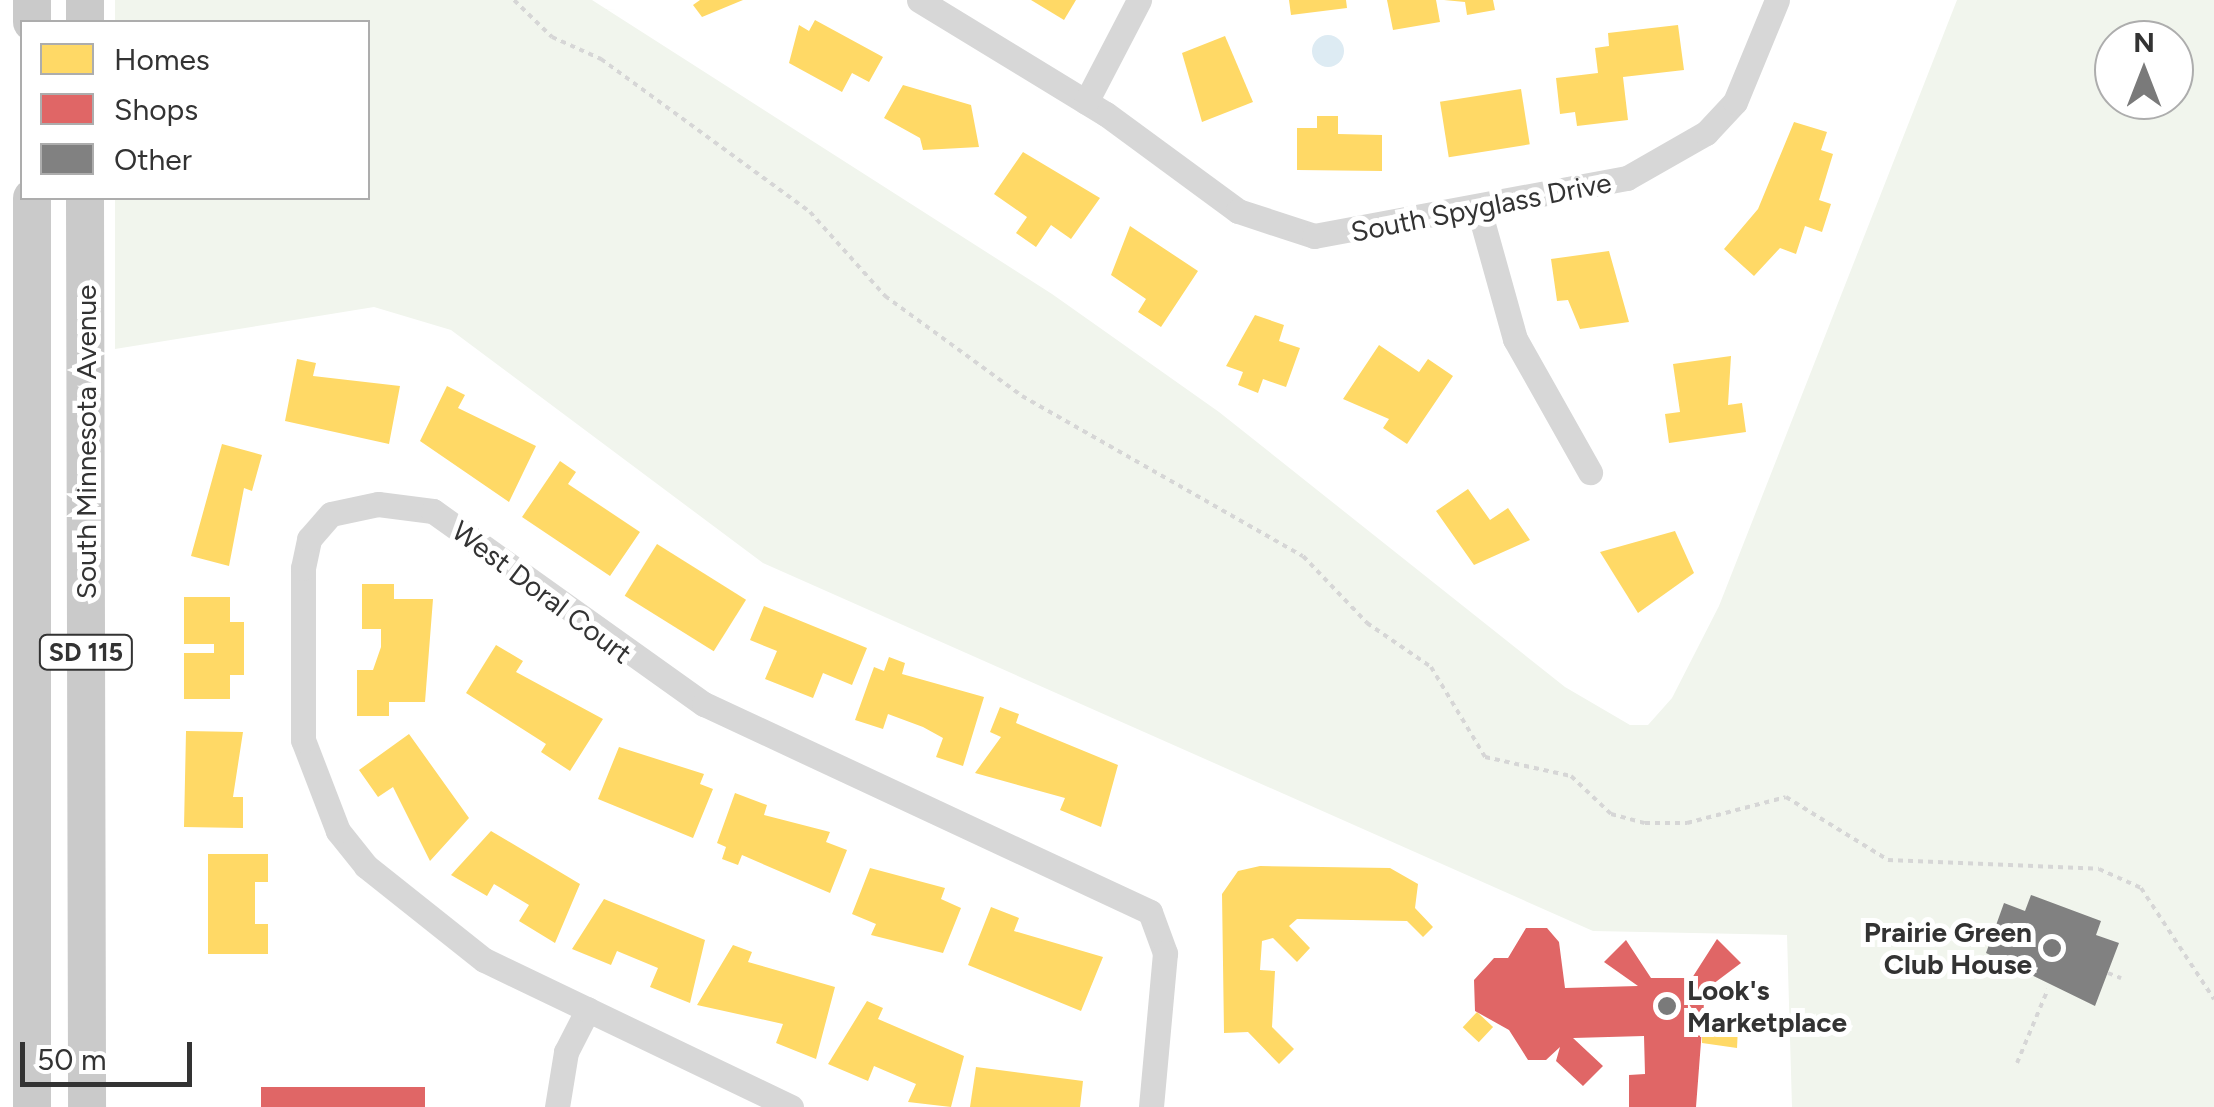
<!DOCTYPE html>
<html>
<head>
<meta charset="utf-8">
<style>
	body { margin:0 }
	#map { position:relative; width:2214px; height:1107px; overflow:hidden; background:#fff; font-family:Figtree,sans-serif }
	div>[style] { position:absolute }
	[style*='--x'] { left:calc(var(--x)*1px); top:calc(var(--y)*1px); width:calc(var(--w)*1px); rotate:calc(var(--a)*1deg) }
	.green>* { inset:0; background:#f1f5ed }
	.water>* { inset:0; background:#ddebf3 }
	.round { border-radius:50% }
	.homes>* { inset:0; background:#ffd966; transform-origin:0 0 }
	.shops>* { inset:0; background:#e06666; transform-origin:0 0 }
	.building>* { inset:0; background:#818181 }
	.path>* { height:4px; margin-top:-2px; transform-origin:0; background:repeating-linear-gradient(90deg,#d6d6d6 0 5px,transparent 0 10px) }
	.minor>* { height:25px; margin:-12.5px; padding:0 12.5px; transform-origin:12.5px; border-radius:12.5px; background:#d7d7d7 }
	.primary>* { height:38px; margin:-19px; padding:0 19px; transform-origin:19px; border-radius:19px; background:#cacaca }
	.dots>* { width:28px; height:28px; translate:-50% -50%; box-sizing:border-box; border:5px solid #fff; border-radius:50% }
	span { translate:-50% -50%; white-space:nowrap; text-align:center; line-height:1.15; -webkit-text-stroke:10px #fff; paint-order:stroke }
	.shield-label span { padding:2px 8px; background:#fff; border:2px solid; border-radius:8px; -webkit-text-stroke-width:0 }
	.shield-label { font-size:25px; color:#333; font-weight:700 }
	.street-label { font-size:28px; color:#333 }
	.poi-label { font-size:28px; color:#333; font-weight:700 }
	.right { translate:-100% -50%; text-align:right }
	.left { translate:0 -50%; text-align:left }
	.legend { position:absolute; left:20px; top:20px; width:350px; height:180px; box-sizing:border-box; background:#fff; border:2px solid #adadad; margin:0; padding:12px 18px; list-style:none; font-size:30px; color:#333 }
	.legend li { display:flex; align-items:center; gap:20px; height:50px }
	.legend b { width:50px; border:2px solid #adadad }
	.north { position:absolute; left:2094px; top:20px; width:100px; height:100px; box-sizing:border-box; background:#fff; border:2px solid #adadad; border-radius:50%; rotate:0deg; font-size:28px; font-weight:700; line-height:40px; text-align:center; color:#333 }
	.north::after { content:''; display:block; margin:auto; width:35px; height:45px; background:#7a7a7a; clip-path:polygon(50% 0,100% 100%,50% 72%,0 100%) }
	.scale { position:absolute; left:20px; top:1042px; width:172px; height:45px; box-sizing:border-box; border:5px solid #333; border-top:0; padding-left:12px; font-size:30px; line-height:35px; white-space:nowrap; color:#333; -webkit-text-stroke:8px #fff; paint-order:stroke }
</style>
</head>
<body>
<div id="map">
	<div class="green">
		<div style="clip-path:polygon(evenodd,115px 0,592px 0,1052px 294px,1219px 412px,1565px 687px,1630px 725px,1648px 725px,1672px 698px,1719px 606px,1957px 0,2214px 0,2214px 1107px,1792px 1107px,1787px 935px,1593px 931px,763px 563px,451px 330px,374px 307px,115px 349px,115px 198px,368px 198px,368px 22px,115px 22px,115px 0,2114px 40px,2174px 40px,2174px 100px,2114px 100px,2114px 40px)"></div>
	</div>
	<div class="water">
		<div class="round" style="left:1312px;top:35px;width:32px;height:32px"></div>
	</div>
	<div class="homes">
		<div style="clip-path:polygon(700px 0,743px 0,702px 17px,693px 5px)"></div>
		<div style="clip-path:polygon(1031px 0,1076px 0,1064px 20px)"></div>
		<div style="clip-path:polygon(1289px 0,1346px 0,1347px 8px,1291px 15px)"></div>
		<div style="clip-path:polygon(1387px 0,1436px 0,1440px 22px,1393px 30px)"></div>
		<div style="clip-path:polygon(1444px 0,1493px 0,1495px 10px,1467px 15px,1465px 2px)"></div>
		<div style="clip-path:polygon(815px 20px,883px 57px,869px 82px,852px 73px,842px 92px,789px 63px,799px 25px,809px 31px)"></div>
		<div style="clip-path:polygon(1678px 25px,1684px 70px,1623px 77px,1628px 120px,1577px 126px,1575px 112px,1560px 114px,1556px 78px,1598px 73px,1595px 48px,1609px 46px,1608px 33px)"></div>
		<div style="clip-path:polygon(1225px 36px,1253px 102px,1202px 122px,1182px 53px)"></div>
		<div style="clip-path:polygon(903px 85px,971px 105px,979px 147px,923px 150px,920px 138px,884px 118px)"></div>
		<div style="left:1521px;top:89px;width:56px;height:82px;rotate:81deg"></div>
		<div style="clip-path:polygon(1317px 116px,1338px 116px,1338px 134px,1382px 135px,1382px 171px,1297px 170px,1297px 128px,1317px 128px)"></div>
		<div style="clip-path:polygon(1794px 122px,1827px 132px,1821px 150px,1833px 154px,1819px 200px,1831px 204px,1822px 232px,1805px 226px,1796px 254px,1780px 248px,1754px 276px,1724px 249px,1758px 209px)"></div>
		<div style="clip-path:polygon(1023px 152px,1100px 198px,1071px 239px,1051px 225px,1036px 247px,1016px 233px,1027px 217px,994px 194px)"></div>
		<div style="clip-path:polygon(1130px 226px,1198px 271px,1161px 327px,1138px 312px,1146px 299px,1111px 275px)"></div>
		<div style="clip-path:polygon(1609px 251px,1629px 322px,1580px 329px,1568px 300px,1557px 301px,1551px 259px)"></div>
		<div style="clip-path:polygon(1255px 315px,1284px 325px,1279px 341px,1300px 348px,1286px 387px,1263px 379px,1258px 393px,1238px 385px,1243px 372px,1226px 366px)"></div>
		<div style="clip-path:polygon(1379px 345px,1419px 372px,1428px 359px,1453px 376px,1407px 444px,1383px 428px,1389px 419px,1343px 399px)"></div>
		<div style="clip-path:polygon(1731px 356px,1728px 405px,1742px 403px,1746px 432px,1669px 443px,1665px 414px,1680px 412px,1673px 364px)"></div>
		<div style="clip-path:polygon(297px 359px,316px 363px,313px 376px,400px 386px,389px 444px,285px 421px)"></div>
		<div style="clip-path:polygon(447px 386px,465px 395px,458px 408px,536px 446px,509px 502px,420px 441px)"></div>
		<div style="clip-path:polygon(222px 444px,262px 455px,252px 491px,244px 488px,229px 566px,191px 556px)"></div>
		<div style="clip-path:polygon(560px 461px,576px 472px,568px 484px,640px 532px,610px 576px,522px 517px)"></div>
		<div style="clip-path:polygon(1468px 489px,1490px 520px,1508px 508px,1530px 540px,1474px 565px,1436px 511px)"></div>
		<div style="clip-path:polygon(1675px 531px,1694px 573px,1638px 613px,1600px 552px)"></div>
		<div style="left:657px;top:544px;width:105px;height:61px;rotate:32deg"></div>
		<div style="clip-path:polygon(362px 584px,394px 584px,394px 599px,433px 599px,425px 702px,389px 702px,389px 716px,357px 716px,357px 670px,373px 670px,381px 647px,381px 629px,362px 629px)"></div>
		<div style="clip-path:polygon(184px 597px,230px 597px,230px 622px,244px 622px,244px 675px,230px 675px,230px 699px,184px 699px,184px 653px,214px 653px,214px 644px,184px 644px)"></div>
		<div style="clip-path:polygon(764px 606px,867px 648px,852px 685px,823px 673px,813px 698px,765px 679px,777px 651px,750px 640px)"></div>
		<div style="clip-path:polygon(496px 645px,523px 661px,516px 672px,603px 719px,570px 771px,541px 752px,546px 744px,466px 693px)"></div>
		<div style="clip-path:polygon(889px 657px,905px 663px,902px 674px,984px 697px,963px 766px,936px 757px,943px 738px,923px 727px,888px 714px,883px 729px,855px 720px,874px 667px,884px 671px)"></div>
		<div style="clip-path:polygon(1000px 707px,1019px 714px,1016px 723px,1118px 765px,1101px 827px,1060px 810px,1065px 798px,975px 773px,1001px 737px,990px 732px)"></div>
		<div style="clip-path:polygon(186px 731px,243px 732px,233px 797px,243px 797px,243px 828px,184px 827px)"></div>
		<div style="clip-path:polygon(409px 734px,469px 818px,430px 861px,393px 787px,378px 797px,359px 770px)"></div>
		<div style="clip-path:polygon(619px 747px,704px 774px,700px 784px,713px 789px,693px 838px,598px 799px)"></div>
		<div style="clip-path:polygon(735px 793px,767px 805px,764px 815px,830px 832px,826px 842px,847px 850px,830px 893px,742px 855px,738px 865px,722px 859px,726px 847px,717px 843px)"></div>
		<div style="clip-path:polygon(491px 831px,580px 884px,555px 943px,519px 921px,529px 905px,494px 884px,487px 896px,451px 875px)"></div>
		<div style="clip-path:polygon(208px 854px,268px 854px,268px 882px,255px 882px,255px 924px,268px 924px,268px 954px,208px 954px)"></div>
		<div style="clip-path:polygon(1260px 866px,1390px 868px,1418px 884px,1415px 908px,1433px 927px,1423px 937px,1407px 921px,1297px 919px,1289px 926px,1310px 948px,1297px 962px,1273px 938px,1262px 941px,1260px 970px,1275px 971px,1272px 1027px,1294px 1049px,1279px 1064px,1248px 1032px,1224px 1033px,1222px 894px,1238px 871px)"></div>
		<div style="clip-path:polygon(870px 868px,945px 888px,941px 899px,961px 908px,943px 953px,871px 935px,876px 924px,852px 914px)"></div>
		<div style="clip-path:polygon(604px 899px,705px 940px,690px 1003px,650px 987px,658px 968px,617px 951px,611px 965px,572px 949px)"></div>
		<div style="clip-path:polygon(991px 907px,1019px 918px,1014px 931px,1103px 957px,1081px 1011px,968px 965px)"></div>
		<div style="clip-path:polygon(733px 945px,752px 952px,748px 962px,835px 987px,816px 1059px,776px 1043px,783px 1024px,697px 1005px)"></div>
		<div style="clip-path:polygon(867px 1001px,883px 1008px,878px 1019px,964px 1056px,951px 1107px,908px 1102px,916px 1084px,874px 1066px,868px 1081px,828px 1064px)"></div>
		<div style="left:1477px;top:1012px;width:22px;height:21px;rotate:43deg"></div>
		<div style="clip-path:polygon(1738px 1027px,1737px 1048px,1702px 1043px,1702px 1032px)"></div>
		<div style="clip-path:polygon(976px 1067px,1083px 1081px,1080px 1107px,970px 1107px)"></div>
	</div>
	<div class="shops">
		<div style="clip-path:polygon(1526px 928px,1547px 928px,1559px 942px,1565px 988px,1638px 986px,1604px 962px,1626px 940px,1651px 978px,1692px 978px,1717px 939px,1741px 963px,1705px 990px,1696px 1107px,1629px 1107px,1629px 1075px,1645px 1074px,1644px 1036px,1573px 1038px,1603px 1066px,1583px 1086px,1556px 1061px,1560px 1047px,1546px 1060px,1528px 1060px,1509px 1030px,1475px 1011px,1474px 980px,1494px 958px,1508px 958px)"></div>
		<div style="left:425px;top:1087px;width:20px;height:164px;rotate:90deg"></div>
	</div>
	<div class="building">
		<div style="clip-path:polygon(2031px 895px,2101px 921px,2096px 935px,2119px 943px,2095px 1006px,1986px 953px,2004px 903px,2025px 911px)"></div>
	</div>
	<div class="path">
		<div style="--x:514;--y:0;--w:53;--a:44.2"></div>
		<div style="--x:552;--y:37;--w:54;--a:24.2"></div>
		<div style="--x:601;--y:59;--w:259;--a:36.2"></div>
		<div style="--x:810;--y:212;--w:113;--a:48.2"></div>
		<div style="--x:885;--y:296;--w:170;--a:36.1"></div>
		<div style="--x:1022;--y:396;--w:323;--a:29.7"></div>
		<div style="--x:1303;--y:556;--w:93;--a:46.3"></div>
		<div style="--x:1367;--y:623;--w:78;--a:34.5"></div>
		<div style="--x:1431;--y:667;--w:105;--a:59"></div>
		<div style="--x:1485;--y:757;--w:88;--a:12.5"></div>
		<div style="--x:1571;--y:776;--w:55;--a:43.5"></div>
		<div style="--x:1611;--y:814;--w:35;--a:15"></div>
		<div style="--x:1645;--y:823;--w:42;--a:0"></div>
		<div style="--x:1687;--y:823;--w:102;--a:-14.7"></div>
		<div style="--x:1786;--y:797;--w:120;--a:31.7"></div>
		<div style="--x:1888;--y:860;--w:211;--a:2.4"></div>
		<div style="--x:2099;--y:869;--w:46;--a:24.3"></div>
		<div style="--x:2141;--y:888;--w:133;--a:56.7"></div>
		<div style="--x:2108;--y:973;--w:14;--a:21"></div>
		<div style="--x:2017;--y:1063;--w:80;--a:-67.3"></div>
	</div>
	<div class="minor">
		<div style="--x:919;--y:0;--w:219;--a:31.4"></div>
		<div style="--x:1106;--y:114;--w:164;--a:36.3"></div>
		<div style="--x:1238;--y:211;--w:80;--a:18.2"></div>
		<div style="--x:1314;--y:236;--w:318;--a:-10.5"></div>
		<div style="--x:1627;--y:178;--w:91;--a:-29.7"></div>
		<div style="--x:1706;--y:133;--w:42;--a:-46.9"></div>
		<div style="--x:1735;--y:102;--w:110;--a:-67.6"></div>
		<div style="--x:1086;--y:102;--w:115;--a:-62.5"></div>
		<div style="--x:1479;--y:210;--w:134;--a:74.4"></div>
		<div style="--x:1515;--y:339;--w:153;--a:60.6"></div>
		<div style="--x:557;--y:1107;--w:56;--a:-80.7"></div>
		<div style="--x:566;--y:1052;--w:48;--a:-62.9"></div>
		<div style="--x:791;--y:1107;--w:340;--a:-154.4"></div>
		<div style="--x:484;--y:960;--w:151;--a:-141.5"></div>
		<div style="--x:366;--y:866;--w:45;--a:-128.7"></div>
		<div style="--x:338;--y:831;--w:97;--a:-111"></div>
		<div style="--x:303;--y:740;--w:172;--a:-90"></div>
		<div style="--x:303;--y:568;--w:30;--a:-78"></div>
		<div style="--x:309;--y:539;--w:33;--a:-49"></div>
		<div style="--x:331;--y:514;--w:48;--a:-12"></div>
		<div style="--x:378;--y:504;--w:55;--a:7.3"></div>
		<div style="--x:433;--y:511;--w:333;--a:35.5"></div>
		<div style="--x:704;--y:704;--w:492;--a:25"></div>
		<div style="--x:1150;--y:912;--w:44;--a:69.9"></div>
		<div style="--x:1165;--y:953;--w:155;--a:95.2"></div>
	</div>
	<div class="primary">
		<div style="--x:32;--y:0;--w:22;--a:90"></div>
		<div style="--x:85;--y:0;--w:22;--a:90"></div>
		<div style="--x:32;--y:198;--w:909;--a:90"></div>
		<div style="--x:85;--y:198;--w:909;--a:89.87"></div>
	</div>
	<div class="dots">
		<div style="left:2052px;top:948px;background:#7a7a7a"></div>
		<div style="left:1667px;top:1006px;background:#7a7a7a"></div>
	</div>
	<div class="shield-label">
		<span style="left:86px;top:652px">SD 115</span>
	</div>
	<div class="street-label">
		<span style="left:1481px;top:207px;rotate:-11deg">South Spyglass Drive</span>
		<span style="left:86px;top:442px;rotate:-90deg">South Minnesota Avenue</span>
		<span style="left:542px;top:592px;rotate:37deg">West Doral Court</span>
	</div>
	<div class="poi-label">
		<span class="right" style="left:2032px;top:948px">Prairie Green<br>Club House</span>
		<span class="left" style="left:1687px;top:1006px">Look's<br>Marketplace</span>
	</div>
	<ul class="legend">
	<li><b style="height:28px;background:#ffd966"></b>Homes</li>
	<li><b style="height:28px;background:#e06666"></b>Shops</li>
	<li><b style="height:28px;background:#818181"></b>Other</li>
	</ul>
	<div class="north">N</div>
	<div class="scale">50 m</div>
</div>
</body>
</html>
